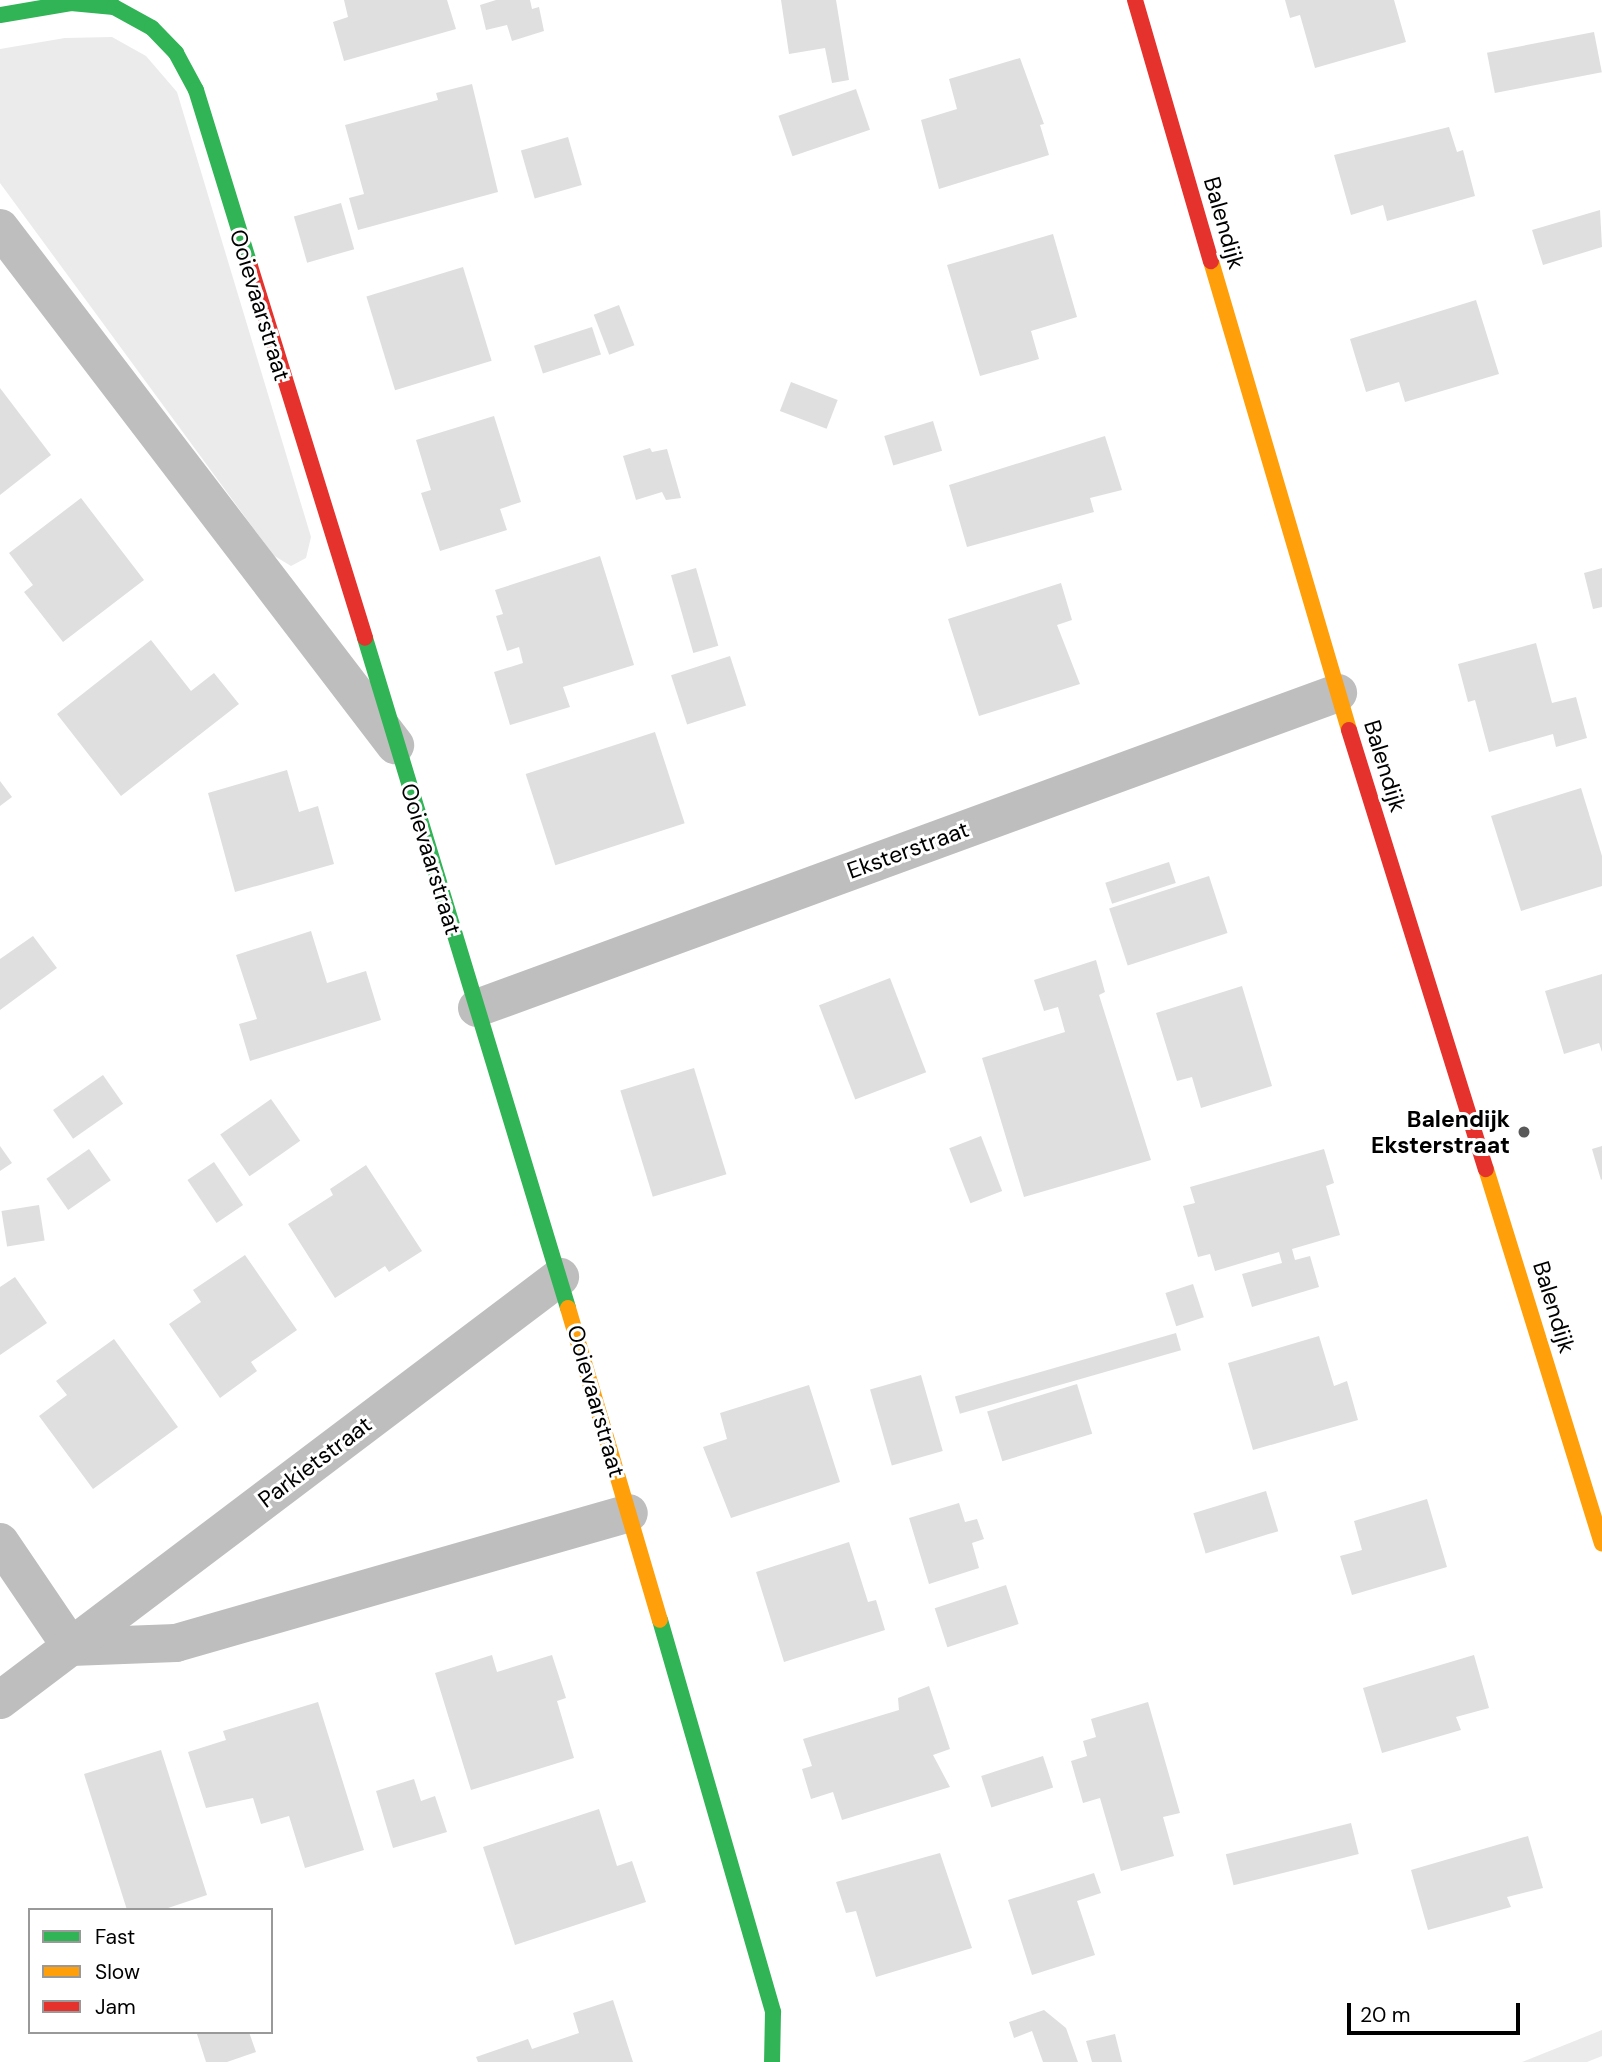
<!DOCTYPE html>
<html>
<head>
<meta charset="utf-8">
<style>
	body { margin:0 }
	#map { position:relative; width:1602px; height:2062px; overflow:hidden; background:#fff; font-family:"DM Sans",sans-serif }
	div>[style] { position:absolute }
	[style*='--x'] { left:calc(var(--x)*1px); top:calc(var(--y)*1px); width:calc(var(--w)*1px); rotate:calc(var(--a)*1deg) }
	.green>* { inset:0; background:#ebebeb }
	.building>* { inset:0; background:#dfdfdf; transform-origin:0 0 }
	.street>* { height:38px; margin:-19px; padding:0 19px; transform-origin:19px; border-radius:19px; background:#bebebe }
	.fast>* { height:16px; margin:-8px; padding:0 8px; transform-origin:8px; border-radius:8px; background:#30b455 }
	.slow>* { height:16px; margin:-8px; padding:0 8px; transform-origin:8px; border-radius:8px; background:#ff9f0a }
	.jam>* { height:16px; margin:-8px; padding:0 8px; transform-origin:8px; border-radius:8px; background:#e5322d }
	.dots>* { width:19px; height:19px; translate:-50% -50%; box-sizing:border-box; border:4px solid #fff; border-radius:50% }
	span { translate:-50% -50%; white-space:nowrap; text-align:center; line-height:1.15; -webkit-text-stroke:6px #fff; paint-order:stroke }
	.street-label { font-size:23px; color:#000 }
	.poi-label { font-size:23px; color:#000; font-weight:700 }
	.right { translate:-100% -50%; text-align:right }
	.legend { position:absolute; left:28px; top:1908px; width:245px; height:126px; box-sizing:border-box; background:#fff; border:2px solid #999; margin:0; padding:9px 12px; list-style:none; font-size:21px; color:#000 }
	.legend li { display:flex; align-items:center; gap:14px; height:35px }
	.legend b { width:35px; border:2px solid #999 }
	.scale { position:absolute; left:1347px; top:2003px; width:173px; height:32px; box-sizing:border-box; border:4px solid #000; border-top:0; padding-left:9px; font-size:21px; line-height:24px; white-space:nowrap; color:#000; -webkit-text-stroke:5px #fff; paint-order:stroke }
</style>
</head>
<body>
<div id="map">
	<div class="green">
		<div style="clip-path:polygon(112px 37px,146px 56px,177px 92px,311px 537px,306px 558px,291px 566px,273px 555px,0 183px,0 49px,65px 38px)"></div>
		<div style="clip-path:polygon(1602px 2030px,1602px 2056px,1587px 2062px,1522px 2062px)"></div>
	</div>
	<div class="building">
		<div style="clip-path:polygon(344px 0,447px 0,456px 29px,344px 61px,333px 22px,348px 17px)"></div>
		<div style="clip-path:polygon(496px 0,530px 0,532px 9px,539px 7px,544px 31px,512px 41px,507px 25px,486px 30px,480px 5px)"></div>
		<div style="clip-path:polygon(781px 0,836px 0,849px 80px,832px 83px,825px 48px,789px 54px)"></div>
		<div style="clip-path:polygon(1285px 0,1394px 0,1406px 42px,1315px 68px,1300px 15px,1290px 18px)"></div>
		<div style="left:1594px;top:32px;width:41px;height:109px;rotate:79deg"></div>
		<div style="clip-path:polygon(1020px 58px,1044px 124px,1040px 125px,1049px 155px,939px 189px,921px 120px,957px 109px,949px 79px)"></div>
		<div style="clip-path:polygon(472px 84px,498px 192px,358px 230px,349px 198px,364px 194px,345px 125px,438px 100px,436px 93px)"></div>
		<div style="left:856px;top:89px;width:43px;height:82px;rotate:71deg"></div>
		<div style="clip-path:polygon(1449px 127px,1457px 152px,1463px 150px,1475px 196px,1387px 221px,1383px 205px,1351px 215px,1334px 155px)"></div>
		<div style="left:568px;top:137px;width:50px;height:49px;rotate:74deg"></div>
		<div style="left:341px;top:203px;width:48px;height:49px;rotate:74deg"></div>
		<div style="clip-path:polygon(1600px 210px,1602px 247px,1543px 265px,1532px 230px)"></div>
		<div style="clip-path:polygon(1053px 234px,1077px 317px,1031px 331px,1039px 359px,980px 376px,947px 265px)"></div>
		<div style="left:463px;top:267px;width:98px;height:101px;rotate:73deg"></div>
		<div style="clip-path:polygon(1476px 300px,1499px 374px,1405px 402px,1399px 382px,1366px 392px,1350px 339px)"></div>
		<div style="left:619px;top:305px;width:43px;height:27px;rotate:69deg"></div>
		<div style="left:592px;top:327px;width:29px;height:61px;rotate:72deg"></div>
		<div style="left:791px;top:382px;width:50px;height:31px;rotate:21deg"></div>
		<div style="clip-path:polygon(0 388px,51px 455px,0 495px)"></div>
		<div style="clip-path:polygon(494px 416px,521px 502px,500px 509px,507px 530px,440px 551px,421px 493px,431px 490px,416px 440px)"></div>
		<div style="left:933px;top:421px;width:31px;height:51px;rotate:73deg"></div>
		<div style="clip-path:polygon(1105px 436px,1122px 490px,1090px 498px,1094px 512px,967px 547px,949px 485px)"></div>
		<div style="clip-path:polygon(650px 448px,652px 452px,667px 449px,681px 498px,666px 500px,662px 492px,636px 500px,623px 456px)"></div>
		<div style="clip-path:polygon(81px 498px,144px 580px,63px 642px,24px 592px,33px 585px,9px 553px)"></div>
		<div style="clip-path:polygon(600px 556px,634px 665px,563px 687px,570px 707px,510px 725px,494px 672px,523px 663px,519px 647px,507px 651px,496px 616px,503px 614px,495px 590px)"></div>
		<div style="left:696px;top:568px;width:81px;height:26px;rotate:74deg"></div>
		<div style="clip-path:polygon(1602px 568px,1602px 607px,1593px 609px,1584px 573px)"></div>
		<div style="clip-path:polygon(1061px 583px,1072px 620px,1057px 625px,1080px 684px,979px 716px,948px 619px)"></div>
		<div style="clip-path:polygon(151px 640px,191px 691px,214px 673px,239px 704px,121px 796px,57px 714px)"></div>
		<div style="clip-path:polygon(1536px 643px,1552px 703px,1576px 697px,1587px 738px,1556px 747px,1553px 734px,1489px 752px,1475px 700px,1468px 702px,1458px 664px)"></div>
		<div style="left:730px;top:656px;width:52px;height:62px;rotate:72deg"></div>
		<div style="left:655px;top:732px;width:96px;height:136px;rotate:72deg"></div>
		<div style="clip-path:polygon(287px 770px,299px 812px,318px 806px,334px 864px,235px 892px,208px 793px)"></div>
		<div style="clip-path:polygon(0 781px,12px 797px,0 806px)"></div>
		<div style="clip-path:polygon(1581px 788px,1602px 856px,1602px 886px,1521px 911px,1491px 816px)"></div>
		<div style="left:1169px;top:862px;width:22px;height:67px;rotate:72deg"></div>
		<div style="left:1209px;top:876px;width:60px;height:105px;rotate:72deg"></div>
		<div style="clip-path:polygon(311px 931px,327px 983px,366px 971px,381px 1020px,250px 1061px,239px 1024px,257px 1019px,236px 955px)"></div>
		<div style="clip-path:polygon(33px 936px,57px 968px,0 1010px,0 959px)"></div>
		<div style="clip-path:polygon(1096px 960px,1105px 992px,1099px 995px,1151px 1160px,1024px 1197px,982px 1058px,1065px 1032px,1058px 1007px,1044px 1011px,1034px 980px)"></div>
		<div style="clip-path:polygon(1602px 974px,1602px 1052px,1599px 1043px,1564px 1054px,1545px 991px)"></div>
		<div style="left:890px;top:978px;width:101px;height:76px;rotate:69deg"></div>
		<div style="clip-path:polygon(1242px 986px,1272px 1086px,1201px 1108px,1192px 1077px,1177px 1081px,1156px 1013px)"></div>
		<div style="left:694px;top:1068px;width:111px;height:77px;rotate:73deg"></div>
		<div style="left:103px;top:1075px;width:35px;height:61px;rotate:55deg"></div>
		<div style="left:271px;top:1099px;width:51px;height:62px;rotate:55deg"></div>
		<div style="left:981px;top:1136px;width:59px;height:34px;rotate:69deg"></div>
		<div style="clip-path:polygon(0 1146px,12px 1163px,0 1171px)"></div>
		<div style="clip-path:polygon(1602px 1146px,1602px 1179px,1601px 1180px,1592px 1149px)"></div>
		<div style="left:89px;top:1149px;width:38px;height:52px;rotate:55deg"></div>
		<div style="clip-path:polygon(1324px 1149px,1334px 1183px,1326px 1186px,1340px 1235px,1292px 1249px,1295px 1260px,1310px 1256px,1319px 1287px,1252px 1307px,1242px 1274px,1282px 1263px,1279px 1252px,1215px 1271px,1210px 1254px,1198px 1257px,1183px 1206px,1195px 1203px,1190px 1187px)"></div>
		<div style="left:214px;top:1162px;width:52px;height:32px;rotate:56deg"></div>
		<div style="clip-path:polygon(366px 1165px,422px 1251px,389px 1272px,385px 1266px,335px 1298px,288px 1224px,333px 1195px,330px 1189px)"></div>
		<div style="left:39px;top:1205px;width:36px;height:38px;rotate:81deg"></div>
		<div style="clip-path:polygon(245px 1255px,297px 1330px,251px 1362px,257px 1371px,220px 1398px,169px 1324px,201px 1302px,193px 1290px)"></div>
		<div style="clip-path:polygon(15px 1277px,47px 1323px,0 1355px,0 1287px)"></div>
		<div style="left:1193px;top:1284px;width:35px;height:29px;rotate:72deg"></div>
		<div style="left:1176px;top:1333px;width:18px;height:230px;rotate:74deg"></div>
		<div style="clip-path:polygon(1319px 1336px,1334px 1386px,1347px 1381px,1358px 1420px,1253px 1450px,1228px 1363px)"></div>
		<div style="clip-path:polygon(114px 1339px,178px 1427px,93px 1489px,39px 1416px,67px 1395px,56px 1381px)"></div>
		<div style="left:921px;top:1375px;width:79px;height:53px;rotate:74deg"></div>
		<div style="left:1077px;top:1384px;width:52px;height:94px;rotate:73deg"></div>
		<div style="clip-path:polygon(809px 1385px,840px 1482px,731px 1518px,703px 1447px,727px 1439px,720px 1413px)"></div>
		<div style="left:1266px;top:1491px;width:42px;height:76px;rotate:73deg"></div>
		<div style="clip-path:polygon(1427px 1499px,1447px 1567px,1352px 1595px,1340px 1556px,1362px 1550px,1354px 1521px)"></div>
		<div style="clip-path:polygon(959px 1503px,965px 1522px,977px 1519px,984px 1539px,972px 1543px,979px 1568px,929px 1584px,909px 1518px)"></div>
		<div style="clip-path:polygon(849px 1542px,868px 1602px,876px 1600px,885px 1630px,784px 1662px,756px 1572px)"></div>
		<div style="left:1006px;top:1585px;width:41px;height:75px;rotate:72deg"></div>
		<div style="clip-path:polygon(492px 1655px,497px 1672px,552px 1655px,566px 1698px,557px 1701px,574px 1758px,471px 1790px,435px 1673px)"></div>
		<div style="clip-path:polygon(1474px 1655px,1489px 1708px,1456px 1717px,1461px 1730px,1382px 1753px,1363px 1688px)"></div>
		<div style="clip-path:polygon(929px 1686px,950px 1749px,933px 1755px,950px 1787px,842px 1820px,833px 1792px,811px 1799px,802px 1769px,812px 1766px,803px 1739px,899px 1710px,898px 1698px)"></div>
		<div style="clip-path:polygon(318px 1702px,364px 1850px,305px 1868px,289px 1816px,261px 1824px,253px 1798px,206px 1808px,188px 1752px,226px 1740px,223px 1731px)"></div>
		<div style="clip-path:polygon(1148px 1702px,1180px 1813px,1163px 1817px,1174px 1856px,1121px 1871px,1100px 1798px,1083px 1803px,1071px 1761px,1087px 1756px,1083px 1741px,1096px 1737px,1091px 1719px)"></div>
		<div style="clip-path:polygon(161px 1750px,207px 1895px,162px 1910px,127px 1910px,84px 1774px)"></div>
		<div style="left:1043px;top:1756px;width:33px;height:65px;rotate:72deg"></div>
		<div style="clip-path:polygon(414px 1779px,421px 1801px,435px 1796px,447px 1832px,393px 1848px,376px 1791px)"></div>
		<div style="clip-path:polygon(599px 1809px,617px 1866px,632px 1861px,646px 1902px,515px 1945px,483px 1847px)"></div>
		<div style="left:1351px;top:1823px;width:32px;height:129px;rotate:76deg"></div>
		<div style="clip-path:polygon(1528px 1836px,1543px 1888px,1507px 1897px,1511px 1907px,1428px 1930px,1411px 1870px)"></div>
		<div style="clip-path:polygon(940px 1853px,972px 1948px,876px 1977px,856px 1911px,846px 1913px,836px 1882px)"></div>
		<div style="clip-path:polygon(1094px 1873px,1101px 1893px,1077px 1901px,1095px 1955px,1032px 1975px,1008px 1900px)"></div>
		<div style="clip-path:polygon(613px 2000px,633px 2062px,478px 2062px,476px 2057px,528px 2039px,532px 2049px,579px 2033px,573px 2013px)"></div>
		<div style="clip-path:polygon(1044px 2010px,1066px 2028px,1078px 2062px,1043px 2062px,1032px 2031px,1014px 2038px,1009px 2022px)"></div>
		<div style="clip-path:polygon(249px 2032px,256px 2052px,227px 2062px,206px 2062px,197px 2034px)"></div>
		<div style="clip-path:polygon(1115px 2034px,1122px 2062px,1092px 2062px,1086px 2041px)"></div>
	</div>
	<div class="street">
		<div style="--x:0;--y:228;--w:651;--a:52.62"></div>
		<div style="--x:477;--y:1008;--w:917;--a:-20.1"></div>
		<div style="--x:0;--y:1542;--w:127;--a:55.9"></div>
		<div style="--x:71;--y:1647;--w:105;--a:-2.2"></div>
		<div style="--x:176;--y:1643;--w:471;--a:-16"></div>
		<div style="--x:0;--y:1700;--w:702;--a:-37.07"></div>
	</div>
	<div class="fast">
		<div style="--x:0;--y:15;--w:72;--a:-9.6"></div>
		<div style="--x:71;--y:3;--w:43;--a:5.3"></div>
		<div style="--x:114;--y:7;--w:43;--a:28.9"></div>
		<div style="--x:152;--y:28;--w:35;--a:46"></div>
		<div style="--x:176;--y:53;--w:42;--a:61.6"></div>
		<div style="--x:196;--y:90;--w:184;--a:72.9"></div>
		<div style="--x:365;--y:638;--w:700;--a:73.14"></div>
		<div style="--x:660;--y:1620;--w:408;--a:73.9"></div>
		<div style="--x:773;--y:2012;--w:50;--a:91.1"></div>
	</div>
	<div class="slow">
		<div style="--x:1211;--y:261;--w:489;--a:73.6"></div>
		<div style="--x:1486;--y:1169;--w:392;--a:72.8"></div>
		<div style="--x:568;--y:1308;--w:325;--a:73.6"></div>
	</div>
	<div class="jam">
		<div style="--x:1135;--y:0;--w:272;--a:73.8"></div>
		<div style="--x:250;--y:266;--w:389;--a:72.8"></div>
		<div style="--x:1349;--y:730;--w:460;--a:72.7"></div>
	</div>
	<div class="dots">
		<div style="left:1524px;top:1132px;background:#595959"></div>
	</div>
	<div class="street-label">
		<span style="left:1224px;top:223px;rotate:74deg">Balendijk</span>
		<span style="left:260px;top:305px;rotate:73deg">Ooievaarstraat</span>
		<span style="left:1385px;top:766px;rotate:73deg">Balendijk</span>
		<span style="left:908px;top:850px;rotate:-20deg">Eksterstraat</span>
		<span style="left:431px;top:859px;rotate:73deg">Ooievaarstraat</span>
		<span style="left:1554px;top:1307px;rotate:73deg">Balendijk</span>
		<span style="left:596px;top:1401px;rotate:74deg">Ooievaarstraat</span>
		<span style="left:315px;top:1462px;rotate:-37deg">Parkietstraat</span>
	</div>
	<div class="poi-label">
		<span class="right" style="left:1510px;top:1132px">Balendijk<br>Eksterstraat</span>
	</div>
	<ul class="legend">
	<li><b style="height:9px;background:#30b455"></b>Fast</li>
	<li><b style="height:9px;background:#ff9f0a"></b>Slow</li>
	<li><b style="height:9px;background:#e5322d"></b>Jam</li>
	</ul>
	<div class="scale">20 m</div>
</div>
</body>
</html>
